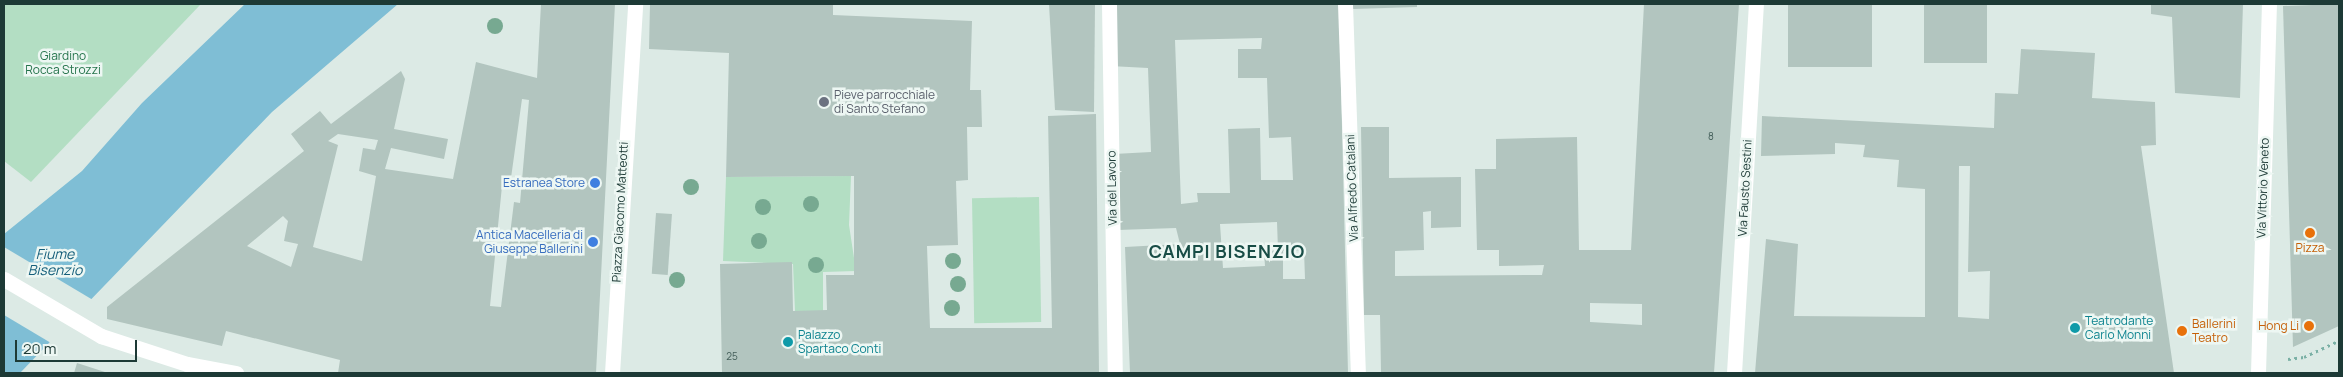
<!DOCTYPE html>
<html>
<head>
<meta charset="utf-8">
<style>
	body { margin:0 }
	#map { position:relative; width:2343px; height:377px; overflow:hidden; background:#dceae5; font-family:Manrope,sans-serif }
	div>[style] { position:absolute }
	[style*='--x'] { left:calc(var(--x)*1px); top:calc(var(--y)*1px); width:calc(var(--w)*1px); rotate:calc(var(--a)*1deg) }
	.green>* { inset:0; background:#b3dec3; transform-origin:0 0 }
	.water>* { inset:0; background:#7fbed5 }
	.pier>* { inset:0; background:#dceae5 }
	.building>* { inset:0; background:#b2c5bf; transform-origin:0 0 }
	.path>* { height:3px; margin-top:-1.5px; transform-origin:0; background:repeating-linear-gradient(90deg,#7ab0a5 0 2.5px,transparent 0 6.5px) }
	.street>* { height:15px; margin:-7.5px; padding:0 7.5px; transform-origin:7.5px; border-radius:7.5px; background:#fff }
	.trees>* { width:16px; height:16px; margin:-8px; border-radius:50%; background:#77a991 }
	.dots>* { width:14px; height:14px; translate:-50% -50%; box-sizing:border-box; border:2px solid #edf7f3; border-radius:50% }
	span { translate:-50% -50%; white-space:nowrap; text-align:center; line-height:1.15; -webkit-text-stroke:5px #edf7f3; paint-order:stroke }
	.number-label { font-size:10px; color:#425d58 }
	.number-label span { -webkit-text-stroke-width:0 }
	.park-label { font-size:12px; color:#25744c }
	.worship-label { font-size:12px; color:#5b616d }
	.left { translate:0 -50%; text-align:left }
	.shop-label { font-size:12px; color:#366cbe }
	.right { translate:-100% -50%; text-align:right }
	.street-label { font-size:12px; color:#1d3a36 }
	.food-label { font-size:12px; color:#c56008 }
	.culture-label { font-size:12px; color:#0d838f }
	.water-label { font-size:14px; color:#145e7a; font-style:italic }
	.district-label { font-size:18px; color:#184d46; font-weight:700; letter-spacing:1px }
	.frame { position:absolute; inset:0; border:5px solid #1d3a36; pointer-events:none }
	.scale { position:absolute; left:15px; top:340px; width:122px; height:22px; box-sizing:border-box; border:2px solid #1d3a36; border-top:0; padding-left:6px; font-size:15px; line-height:18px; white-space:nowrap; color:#1d3a36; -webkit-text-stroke:4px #edf7f3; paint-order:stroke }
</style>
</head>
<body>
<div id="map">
	<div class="green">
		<div style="clip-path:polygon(4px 4px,201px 4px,31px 182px,4px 161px)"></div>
		<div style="clip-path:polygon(851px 176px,849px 225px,856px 271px,823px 272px,823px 311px,795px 311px,793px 264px,723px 261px,726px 177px)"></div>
		<div style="left:1039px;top:197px;width:125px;height:67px;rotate:89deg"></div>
	</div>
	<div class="water">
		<div style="clip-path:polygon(245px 4px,398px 4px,272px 112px,20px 373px,4px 373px,4px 234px,82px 171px,142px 103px)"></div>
	</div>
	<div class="pier">
		<div style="clip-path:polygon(4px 247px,93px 300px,51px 343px,4px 315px)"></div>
	</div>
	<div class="building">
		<div style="clip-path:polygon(evenodd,541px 4px,615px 4px,596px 373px,338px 373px,340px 360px,226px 331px,222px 346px,107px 319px,107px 307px,304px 151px,291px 134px,320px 111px,331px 124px,401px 71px,405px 79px,394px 129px,448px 139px,444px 159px,391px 148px,385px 169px,453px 179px,476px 62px,537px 78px,541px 4px,522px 99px,529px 100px,520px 203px,514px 202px,501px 307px,490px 306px,503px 176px,511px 178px,522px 99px,541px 4px,338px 134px,378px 140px,375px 150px,363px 148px,359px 171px,376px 176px,362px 261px,313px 247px,338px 145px,328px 141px,338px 134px,541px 4px,283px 216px,288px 221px,284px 241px,298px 244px,291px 267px,247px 246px,283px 216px)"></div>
		<div style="clip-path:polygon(650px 4px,833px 4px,833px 15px,972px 21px,970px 90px,981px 90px,982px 127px,967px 127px,968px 180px,956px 181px,958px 245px,927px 246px,930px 328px,1052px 328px,1048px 116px,1096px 114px,1099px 373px,722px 373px,720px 264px,792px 262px,793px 311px,827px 310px,826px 275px,854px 275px,854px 176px,726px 177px,729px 53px,649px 49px)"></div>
		<div style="clip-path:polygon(1049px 4px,1095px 4px,1094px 112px,1055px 110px)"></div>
		<div style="clip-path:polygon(evenodd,1110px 4px,1339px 4px,1348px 373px,1130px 373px,1125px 247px,1180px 244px,1176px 228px,1118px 230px,1114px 154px,1151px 152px,1148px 68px,1110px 66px,1110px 4px,1262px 38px,1261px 49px,1238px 49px,1238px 78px,1267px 78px,1269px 138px,1291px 137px,1293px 180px,1261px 180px,1260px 128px,1228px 129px,1230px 193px,1197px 193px,1198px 202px,1181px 204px,1175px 40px,1262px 38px,1110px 4px,1277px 222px,1278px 250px,1264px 252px,1265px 266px,1223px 268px,1220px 224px,1277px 222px,1110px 4px,1304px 250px,1305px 279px,1283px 279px,1283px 251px,1304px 250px)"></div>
		<div style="clip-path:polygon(1353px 4px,1417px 4px,1417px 7px,1353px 9px)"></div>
		<div style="clip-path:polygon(evenodd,1644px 4px,1739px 4px,1714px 373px,1381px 373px,1380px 315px,1364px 315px,1361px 127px,1389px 127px,1389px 178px,1461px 177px,1461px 227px,1431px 228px,1431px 211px,1423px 212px,1424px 250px,1395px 251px,1395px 276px,1542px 275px,1544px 265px,1499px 266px,1499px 250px,1477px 250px,1475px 169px,1496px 169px,1496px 139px,1577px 137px,1579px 250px,1631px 250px,1644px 4px,1590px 303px,1642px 304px,1642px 325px,1590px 322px,1590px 303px)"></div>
		<div style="left:1788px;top:4px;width:84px;height:63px"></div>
		<div style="left:1924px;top:4px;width:63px;height:59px"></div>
		<div style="clip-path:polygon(2151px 4px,2243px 4px,2240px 98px,2175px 93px,2172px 17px,2151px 14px)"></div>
		<div style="clip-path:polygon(2339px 4px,2339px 326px,2293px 347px,2283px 6px)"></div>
		<div style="clip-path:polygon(evenodd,2021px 49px,2095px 53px,2092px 98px,2155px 102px,2156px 145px,2141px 146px,2174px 373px,1755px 373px,1766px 239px,1798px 244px,1794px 316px,1925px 317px,1925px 189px,1897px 187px,1899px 160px,1863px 157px,1865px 145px,1835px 143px,1835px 154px,1761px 156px,1762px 116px,1994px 128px,1995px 93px,2018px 94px,2021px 49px,1959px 166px,1970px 166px,1968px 272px,1990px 271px,1989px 319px,1958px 317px,1959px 166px)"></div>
		<div style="left:656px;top:213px;width:16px;height:61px;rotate:4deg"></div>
		<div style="clip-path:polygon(77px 363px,108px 373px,74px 373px)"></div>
	</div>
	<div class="path">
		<div style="--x:2288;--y:359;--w:16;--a:-7"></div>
		<div style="--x:2304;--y:357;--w:38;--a:-25"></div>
	</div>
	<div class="street">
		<div style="--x:1109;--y:4;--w:369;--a:89.1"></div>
		<div style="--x:1345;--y:4;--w:369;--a:88"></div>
		<div style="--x:4;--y:279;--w:113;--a:30.4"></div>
		<div style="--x:101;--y:336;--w:90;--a:18"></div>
		<div style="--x:187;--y:364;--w:50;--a:10.4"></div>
		<div style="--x:612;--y:373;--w:370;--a:-86.4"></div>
		<div style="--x:1734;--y:373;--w:370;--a:-86.6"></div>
		<div style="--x:2258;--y:373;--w:369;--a:-88.3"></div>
	</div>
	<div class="trees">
		<div style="left:495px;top:26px"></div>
		<div style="left:691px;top:187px"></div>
		<div style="left:811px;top:204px"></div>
		<div style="left:763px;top:207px"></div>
		<div style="left:759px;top:241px"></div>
		<div style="left:953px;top:261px"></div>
		<div style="left:816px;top:265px"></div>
		<div style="left:677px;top:280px"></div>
		<div style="left:958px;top:284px"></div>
		<div style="left:952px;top:308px"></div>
	</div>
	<div class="dots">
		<div style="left:824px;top:102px;background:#6b7280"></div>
		<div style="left:595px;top:183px;background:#3f7fe0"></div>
		<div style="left:2310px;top:233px;background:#e8710a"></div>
		<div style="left:593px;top:242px;background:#3f7fe0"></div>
		<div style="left:2309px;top:326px;background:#e8710a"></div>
		<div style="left:2075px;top:328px;background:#0f9aa8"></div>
		<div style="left:2182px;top:331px;background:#e8710a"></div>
		<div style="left:788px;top:342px;background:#0f9aa8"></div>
	</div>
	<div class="number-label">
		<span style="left:1711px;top:137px">8</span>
		<span style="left:732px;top:357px">25</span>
	</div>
	<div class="park-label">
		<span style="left:63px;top:63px">Giardino<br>Rocca Strozzi</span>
	</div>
	<div class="worship-label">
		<span class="left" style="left:834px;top:102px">Pieve parrocchiale<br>di Santo Stefano</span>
	</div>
	<div class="shop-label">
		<span class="right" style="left:585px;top:183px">Estranea Store</span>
		<span class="right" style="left:583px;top:242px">Antica Macelleria di<br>Giuseppe Ballerini</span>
	</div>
	<div class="street-label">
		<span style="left:1112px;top:188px;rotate:-91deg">Via del Lavoro</span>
		<span style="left:1352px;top:188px;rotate:-92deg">Via Alfredo Catalani</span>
		<span style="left:1745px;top:188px;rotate:-87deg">Via Fausto Sestini</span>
		<span style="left:2263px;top:188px;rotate:-88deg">Via Vittorio Veneto</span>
		<span style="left:620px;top:212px;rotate:-87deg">Piazza Giacomo Matteotti</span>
	</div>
	<div class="food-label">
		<span style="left:2310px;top:248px">Pizza</span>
		<span class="left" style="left:2192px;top:331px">Ballerini<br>Teatro</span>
		<span class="right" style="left:2299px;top:326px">Hong Li</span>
	</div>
	<div class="culture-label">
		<span class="left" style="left:2085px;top:328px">Teatrodante<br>Carlo Monni</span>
		<span class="left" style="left:798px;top:342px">Palazzo<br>Spartaco Conti</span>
	</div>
	<div class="water-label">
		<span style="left:55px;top:262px">Fiume<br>Bisenzio</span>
	</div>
	<div class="district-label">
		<span style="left:1227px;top:251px">CAMPI BISENZIO</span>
	</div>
	<div class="frame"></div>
	<div class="scale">20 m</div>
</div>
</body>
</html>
